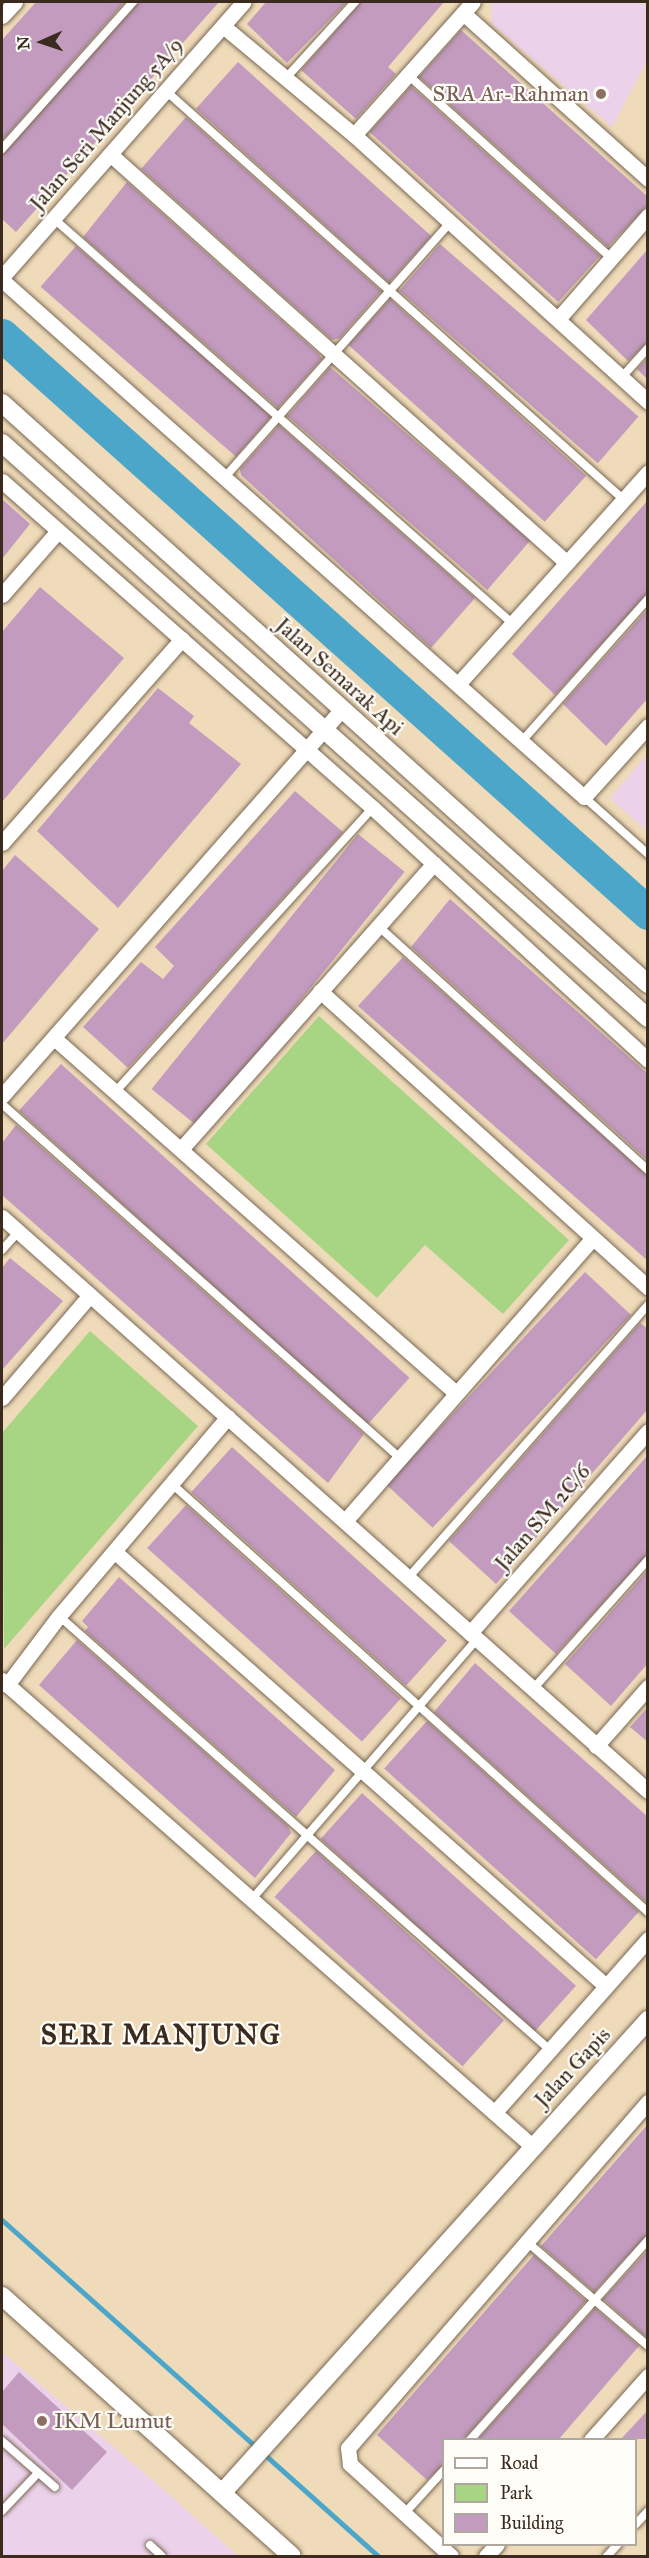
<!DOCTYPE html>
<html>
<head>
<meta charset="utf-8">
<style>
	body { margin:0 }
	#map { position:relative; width:649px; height:2558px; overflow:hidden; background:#efdbb9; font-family:"IM FELL Great Primer",serif }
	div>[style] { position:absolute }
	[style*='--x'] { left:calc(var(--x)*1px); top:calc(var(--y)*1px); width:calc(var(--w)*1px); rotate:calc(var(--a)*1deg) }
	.built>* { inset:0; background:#ecd1ea }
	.green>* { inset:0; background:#a8d583 }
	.stream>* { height:5px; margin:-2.5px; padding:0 2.5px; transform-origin:2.5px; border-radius:2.5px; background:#4ba6c9 }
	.river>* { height:33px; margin:-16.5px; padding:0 16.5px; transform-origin:16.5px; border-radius:16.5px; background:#4ba6c9 }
	.building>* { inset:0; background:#c29bbe; transform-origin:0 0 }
	.roads { filter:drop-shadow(0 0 2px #7a6854) drop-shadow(0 0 2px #7a6854) }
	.service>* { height:8px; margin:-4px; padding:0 4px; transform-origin:4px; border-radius:4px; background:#fff }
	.minor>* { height:15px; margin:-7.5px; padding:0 7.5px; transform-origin:7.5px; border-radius:7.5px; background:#fff }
	.tertiary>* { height:18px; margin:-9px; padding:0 9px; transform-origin:9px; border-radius:9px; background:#fff }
	.dots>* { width:16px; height:16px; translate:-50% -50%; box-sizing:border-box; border:3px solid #fdfcf7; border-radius:50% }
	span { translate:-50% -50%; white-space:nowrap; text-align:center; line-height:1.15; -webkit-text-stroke:4.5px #fdfcf7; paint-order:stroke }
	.education-label { font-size:22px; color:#785e54 }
	.right { translate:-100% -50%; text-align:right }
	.left { translate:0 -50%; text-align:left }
	.street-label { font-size:22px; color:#3b2a1e }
	.district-label { font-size:28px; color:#3b2a1e; font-weight:700; letter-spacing:1.5px }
	.frame { position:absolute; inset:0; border:3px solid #3b2a1e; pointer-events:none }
	.legend { position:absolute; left:442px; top:2438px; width:195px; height:108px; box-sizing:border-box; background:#fdfcf7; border:2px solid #afa8a0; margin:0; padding:8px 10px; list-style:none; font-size:18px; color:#3b2a1e }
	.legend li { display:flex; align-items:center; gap:12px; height:30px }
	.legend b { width:30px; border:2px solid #afa8a0 }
	.north { position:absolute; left:12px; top:12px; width:60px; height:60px; -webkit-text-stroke:4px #fdfcf7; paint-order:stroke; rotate:267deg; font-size:16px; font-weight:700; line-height:24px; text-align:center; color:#3b2a1e }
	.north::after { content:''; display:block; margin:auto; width:21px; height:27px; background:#3b2a1e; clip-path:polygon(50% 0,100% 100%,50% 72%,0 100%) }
</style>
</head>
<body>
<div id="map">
	<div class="built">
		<div style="clip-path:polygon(491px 2px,639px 2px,647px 7px,647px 61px,612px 127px,492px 24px)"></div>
		<div style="clip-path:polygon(647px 755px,647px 831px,610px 798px)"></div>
		<div style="clip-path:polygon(2px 2352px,164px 2490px,238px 2556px,2px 2556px)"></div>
	</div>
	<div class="green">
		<div style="clip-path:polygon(319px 1016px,569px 1240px,503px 1314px,425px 1245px,377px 1298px,206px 1144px)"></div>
		<div style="clip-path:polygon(90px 1331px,198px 1426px,4px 1649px,2px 1433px)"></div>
	</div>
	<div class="stream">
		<div style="--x:2;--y:2220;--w:504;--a:41.78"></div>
	</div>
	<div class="river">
		<div style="--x:2;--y:335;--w:867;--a:41.82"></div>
	</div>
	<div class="building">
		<div style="clip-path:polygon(36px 2px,125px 2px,2px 141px,2px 40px)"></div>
		<div style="clip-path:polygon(139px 2px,219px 2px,16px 232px,2px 219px,2px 155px)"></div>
		<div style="clip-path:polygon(266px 2px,347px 2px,287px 63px,247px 24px)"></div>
		<div style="clip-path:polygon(361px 2px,444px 2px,388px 67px,396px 74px,356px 119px,301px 70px)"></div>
		<div style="clip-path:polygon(461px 30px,648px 197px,648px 205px,608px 247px,419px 77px)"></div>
		<div style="left:238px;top:62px;width:260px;height:63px;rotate:42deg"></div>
		<div style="left:411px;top:86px;width:254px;height:62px;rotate:42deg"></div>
		<div style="clip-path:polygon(186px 117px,381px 291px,340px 338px,332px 340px,141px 169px)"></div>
		<div style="clip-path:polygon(127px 182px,319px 354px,322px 359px,278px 408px,83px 237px)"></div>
		<div style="left:440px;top:244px;width:263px;height:62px;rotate:41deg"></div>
		<div style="left:76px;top:246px;width:259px;height:54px;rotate:41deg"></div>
		<div style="clip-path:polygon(648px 249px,648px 342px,628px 361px,586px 320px)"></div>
		<div style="left:390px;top:299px;width:264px;height:62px;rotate:42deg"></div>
		<div style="clip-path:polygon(648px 358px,648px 380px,637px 369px)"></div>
		<div style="left:330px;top:367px;width:265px;height:65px;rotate:41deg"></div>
		<div style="clip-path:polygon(279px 425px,475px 598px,431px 648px,241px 475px,240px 469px)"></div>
		<div style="clip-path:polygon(2px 499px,30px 524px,2px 559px)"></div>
		<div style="clip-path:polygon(648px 500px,648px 593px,555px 695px,512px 654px)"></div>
		<div style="clip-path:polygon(40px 587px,124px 658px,2px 802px,2px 632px)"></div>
		<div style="clip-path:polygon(648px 609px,648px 698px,606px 746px,563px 704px)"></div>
		<div style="clip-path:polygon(158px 688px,194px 716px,189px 723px,241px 764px,118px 908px,37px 831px)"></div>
		<div style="clip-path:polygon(295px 791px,343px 832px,128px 1068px,83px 1027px,141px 962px,163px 979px,174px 966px,155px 947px)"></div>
		<div style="left:358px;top:834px;width:60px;height:328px;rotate:39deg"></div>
		<div style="clip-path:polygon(15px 855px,99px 929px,2px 1044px,2px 871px)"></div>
		<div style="clip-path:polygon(450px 899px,648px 1074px,648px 1161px,411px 947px)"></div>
		<div style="clip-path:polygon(403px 957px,648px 1176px,648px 1261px,358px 1006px)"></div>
		<div style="left:61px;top:1064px;width:469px;height:63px;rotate:42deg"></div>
		<div style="clip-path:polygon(16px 1125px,364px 1434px,328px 1483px,2px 1195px,2px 1143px)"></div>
		<div style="clip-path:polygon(10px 1258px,63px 1301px,2px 1370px,2px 1268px)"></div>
		<div style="left:585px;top:1272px;width:63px;height:291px;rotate:43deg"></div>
		<div style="clip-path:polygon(640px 1323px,648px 1329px,648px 1409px,496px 1584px,449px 1541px)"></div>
		<div style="left:232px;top:1447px;width:289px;height:61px;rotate:42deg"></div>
		<div style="clip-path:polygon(648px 1455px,648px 1554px,556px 1654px,509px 1611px)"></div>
		<div style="left:186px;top:1505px;width:289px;height:58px;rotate:42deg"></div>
		<div style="clip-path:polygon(648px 1570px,648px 1663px,611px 1706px,565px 1664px)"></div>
		<div style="clip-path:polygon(119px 1577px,335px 1770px,296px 1817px,85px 1631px,88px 1627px,82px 1621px)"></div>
		<div style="clip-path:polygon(77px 1640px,288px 1826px,291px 1833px,255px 1878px,39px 1685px)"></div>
		<div style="clip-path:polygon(475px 1663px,648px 1817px,647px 1903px,434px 1712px)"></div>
		<div style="clip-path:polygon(648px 1707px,648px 1742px,630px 1727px)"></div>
		<div style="left:427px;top:1721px;width:285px;height:64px;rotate:42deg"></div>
		<div style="left:362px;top:1793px;width:288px;height:62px;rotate:42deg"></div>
		<div style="left:316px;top:1851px;width:253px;height:62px;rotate:42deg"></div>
		<div style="clip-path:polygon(648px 2124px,648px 2234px,594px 2292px,541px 2246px)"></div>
		<div style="clip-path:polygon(648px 2250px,648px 2335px,646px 2337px,603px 2299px)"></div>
		<div style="clip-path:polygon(534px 2255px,586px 2301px,464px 2439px,444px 2439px,444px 2464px,427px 2480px,377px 2435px)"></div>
		<div style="clip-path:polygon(595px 2308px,639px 2346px,559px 2439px,478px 2439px)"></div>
		<div style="clip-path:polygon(19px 2372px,107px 2452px,72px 2490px,2px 2424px,2px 2392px)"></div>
		<div style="clip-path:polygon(648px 2410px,648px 2439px,621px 2439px)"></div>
	</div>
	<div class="roads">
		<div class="service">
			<div style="--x:408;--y:75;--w:273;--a:42"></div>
			<div style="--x:286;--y:78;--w:103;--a:-47.8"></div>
			<div style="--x:166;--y:91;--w:613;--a:41.76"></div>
			<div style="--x:2;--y:149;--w:197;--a:-48.3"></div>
			<div style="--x:53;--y:218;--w:612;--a:41.42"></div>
			<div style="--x:621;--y:378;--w:40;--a:-48"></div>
			<div style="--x:225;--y:477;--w:341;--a:-48.5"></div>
			<div style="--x:522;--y:741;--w:190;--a:-48.4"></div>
			<div style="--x:584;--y:797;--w:86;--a:41.7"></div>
			<div style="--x:378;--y:926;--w:364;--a:42.1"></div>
			<div style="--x:116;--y:1091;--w:382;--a:-47.8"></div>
			<div style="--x:2;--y:1104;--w:533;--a:41.65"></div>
			<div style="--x:2;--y:1250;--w:24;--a:-48"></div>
			<div style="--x:172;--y:1484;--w:640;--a:41.96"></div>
			<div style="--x:408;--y:1578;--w:363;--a:-48.7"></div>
			<div style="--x:59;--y:1616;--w:655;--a:41.47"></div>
			<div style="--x:533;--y:1689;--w:173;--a:-48.3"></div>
			<div style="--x:252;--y:1899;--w:344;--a:-49.1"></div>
			<div style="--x:526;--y:2241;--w:161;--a:40.7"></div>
			<div style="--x:470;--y:2440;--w:268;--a:-48.3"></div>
			<div style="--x:2;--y:2441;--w:70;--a:41"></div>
			<div style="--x:2;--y:2511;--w:52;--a:-46.5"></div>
			<div style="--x:404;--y:2514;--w:59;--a:-47.7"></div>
			<div style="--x:636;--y:2524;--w:18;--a:-47"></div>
			<div style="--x:150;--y:2545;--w:16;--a:43"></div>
			<div style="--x:607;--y:2556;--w:16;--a:-47"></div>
		</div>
		<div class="minor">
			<div style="--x:463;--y:13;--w:249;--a:41.9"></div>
			<div style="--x:2;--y:16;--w:19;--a:-47"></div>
			<div style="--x:223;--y:26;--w:170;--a:39.8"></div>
			<div style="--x:354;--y:135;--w:397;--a:42.2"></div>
			<div style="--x:354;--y:135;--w:178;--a:-48.2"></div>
			<div style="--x:110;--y:154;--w:612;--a:41.82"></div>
			<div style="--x:2;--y:277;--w:366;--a:-48.7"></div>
			<div style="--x:2;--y:280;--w:778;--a:41.62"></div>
			<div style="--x:584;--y:797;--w:96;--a:-48"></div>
			<div style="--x:558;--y:319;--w:137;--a:-48.9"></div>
			<div style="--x:2;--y:481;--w:495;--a:41.4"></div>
			<div style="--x:373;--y:808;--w:373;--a:42.5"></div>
			<div style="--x:2;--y:595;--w:85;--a:-48.8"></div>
			<div style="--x:459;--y:683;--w:283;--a:-48.1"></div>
			<div style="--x:2;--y:843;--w:272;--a:-48.6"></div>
			<div style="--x:320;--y:991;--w:442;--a:42.1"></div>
			<div style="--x:54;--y:1038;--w:536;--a:41.45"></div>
			<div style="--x:2;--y:1096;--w:515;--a:-48.7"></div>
			<div style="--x:182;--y:1148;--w:380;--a:-48.5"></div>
			<div style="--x:2;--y:1217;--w:864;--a:41.62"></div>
			<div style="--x:2;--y:1398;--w:135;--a:-49.5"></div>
			<div style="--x:345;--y:1521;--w:376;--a:-48.8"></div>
			<div style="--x:115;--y:1552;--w:655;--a:41.47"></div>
			<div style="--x:470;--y:1633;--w:269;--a:-48.6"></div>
			<div style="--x:2;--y:1680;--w:706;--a:41.32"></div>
			<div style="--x:7;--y:1685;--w:86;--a:-53"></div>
			<div style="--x:59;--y:1616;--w:261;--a:-49.7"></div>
			<div style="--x:596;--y:1746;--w:79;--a:-48.6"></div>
			<div style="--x:495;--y:2112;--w:231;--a:-48.5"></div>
			<div style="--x:591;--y:2440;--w:86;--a:-48.3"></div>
			<div style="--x:451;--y:2556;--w:137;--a:-137.7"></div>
			<div style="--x:350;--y:2464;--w:16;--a:-97"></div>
			<div style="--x:348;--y:2448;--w:458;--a:-49.1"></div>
			<div style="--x:486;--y:2556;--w:16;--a:-47"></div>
		</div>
		<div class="tertiary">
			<div style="--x:2;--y:403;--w:869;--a:41.97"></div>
			<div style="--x:2;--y:443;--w:865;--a:41.67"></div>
			<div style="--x:2;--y:2296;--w:389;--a:41.9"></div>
			<div style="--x:222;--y:2493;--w:637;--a:-47.99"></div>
		</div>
	</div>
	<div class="dots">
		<div style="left:601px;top:94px;background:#8d6e63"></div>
		<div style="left:42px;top:2421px;background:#8d6e63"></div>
	</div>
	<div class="education-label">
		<span class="right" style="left:589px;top:94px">SRA Ar-Rahman</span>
		<span class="left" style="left:54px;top:2421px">IKM Lumut</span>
	</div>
	<div class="street-label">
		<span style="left:106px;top:124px;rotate:-49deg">Jalan Seri Manjung 5A/9</span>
		<span style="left:340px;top:676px;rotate:42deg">Jalan Semarak Api</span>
		<span style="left:542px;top:1517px;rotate:-49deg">Jalan SM 2C/6</span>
		<span style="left:572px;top:2067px;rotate:-47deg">Jalan Gapis</span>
	</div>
	<div class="district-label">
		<span style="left:161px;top:2035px">SERI MANJUNG</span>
	</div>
	<div class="frame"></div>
	<ul class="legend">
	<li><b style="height:8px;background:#fff"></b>Road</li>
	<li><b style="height:16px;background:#a8d583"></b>Park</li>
	<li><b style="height:16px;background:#c29bbe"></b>Building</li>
	</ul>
	<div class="north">N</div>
</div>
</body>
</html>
